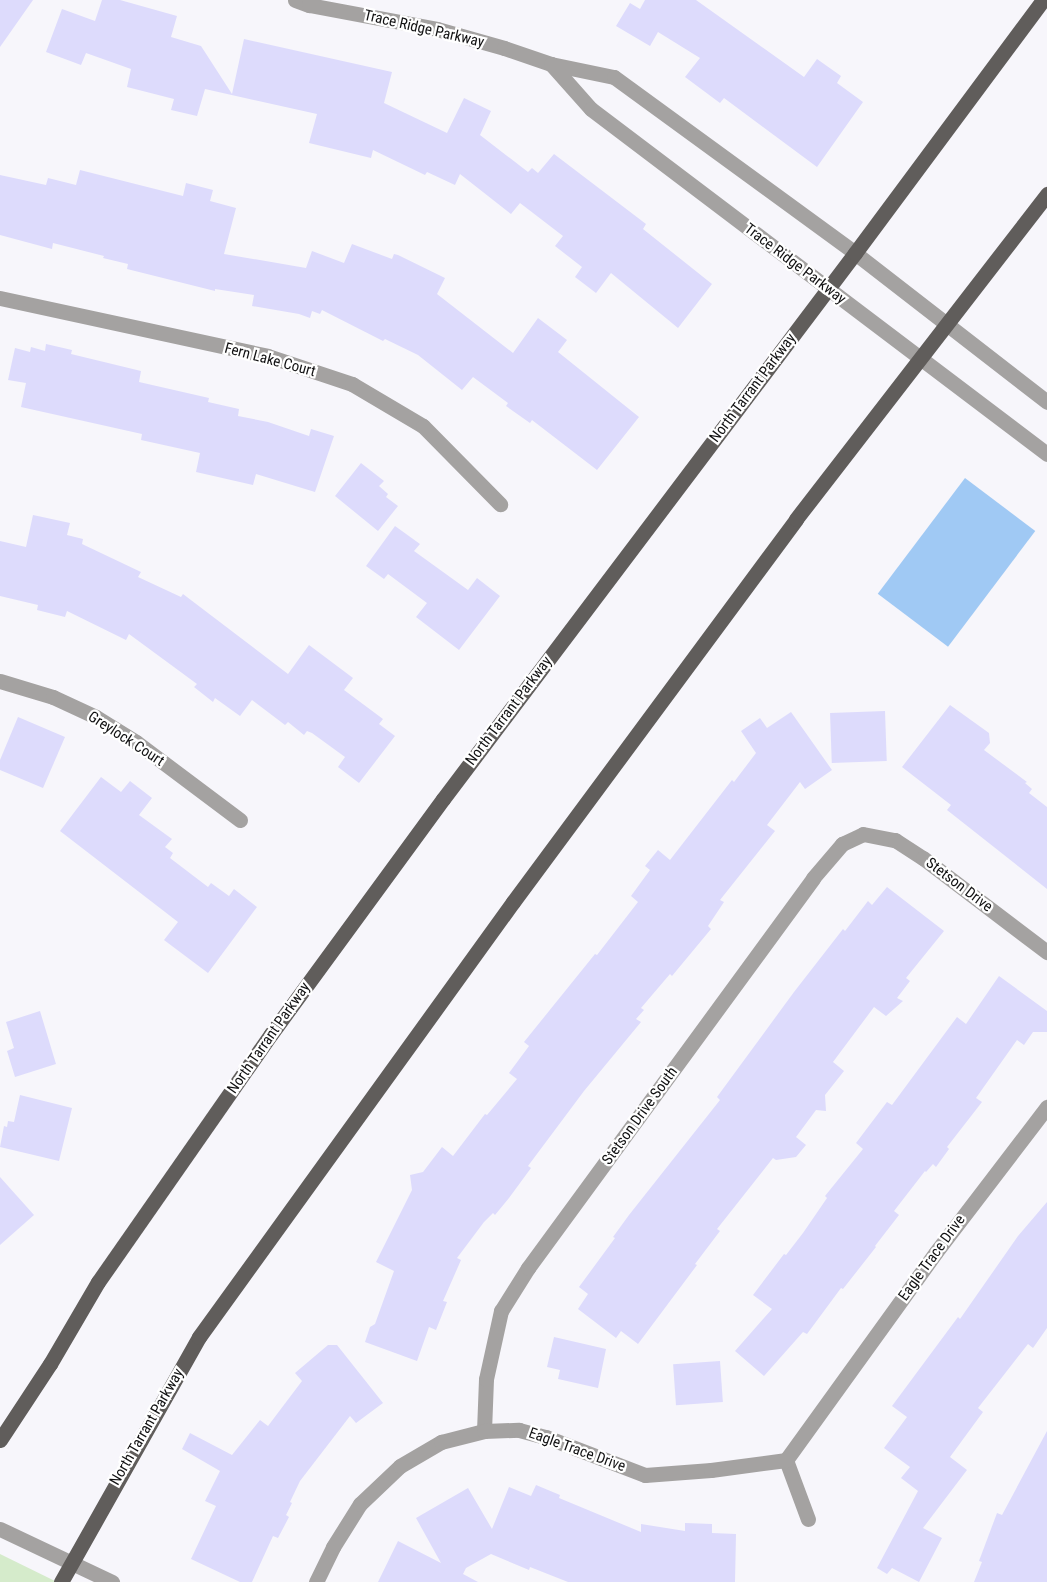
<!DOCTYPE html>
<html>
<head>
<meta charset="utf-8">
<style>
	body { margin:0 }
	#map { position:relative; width:1047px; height:1582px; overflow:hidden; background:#f7f6fb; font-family:"Roboto Condensed",sans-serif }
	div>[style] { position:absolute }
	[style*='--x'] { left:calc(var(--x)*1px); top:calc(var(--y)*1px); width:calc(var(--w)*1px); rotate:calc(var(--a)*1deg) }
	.green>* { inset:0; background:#d5ebcb }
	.water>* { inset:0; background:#a0c9f4; transform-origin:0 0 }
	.building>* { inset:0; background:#dddbfc; transform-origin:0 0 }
	.minor>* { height:15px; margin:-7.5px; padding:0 7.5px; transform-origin:7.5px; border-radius:7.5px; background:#a4a2a1 }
	.major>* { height:15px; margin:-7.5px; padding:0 7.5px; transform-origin:7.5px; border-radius:7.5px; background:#605d5b }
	span { translate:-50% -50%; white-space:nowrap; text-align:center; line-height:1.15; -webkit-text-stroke:4.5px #fff; paint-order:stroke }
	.street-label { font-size:15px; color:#111112 }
</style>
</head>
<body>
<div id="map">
	<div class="green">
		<div style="clip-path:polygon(0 1554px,57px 1582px,0 1582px)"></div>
	</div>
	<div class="water">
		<div style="left:965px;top:478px;width:88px;height:145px;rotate:37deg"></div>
	</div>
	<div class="building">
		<div style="clip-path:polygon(0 0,33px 0,0 47px)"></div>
		<div style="clip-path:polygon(102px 0,120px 0,177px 16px,171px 37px,201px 46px,232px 94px,244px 39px,392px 72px,384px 103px,447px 133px,464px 98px,491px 111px,480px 135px,528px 172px,532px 168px,538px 173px,554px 154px,646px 224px,643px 229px,712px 284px,678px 328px,611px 273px,596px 293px,575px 277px,582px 267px,555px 246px,563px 236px,520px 203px,511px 214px,460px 174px,455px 185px,427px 172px,425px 175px,373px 150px,371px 158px,309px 143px,317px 114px,205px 89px,197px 116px,171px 110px,174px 99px,127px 87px,131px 69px,86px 53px,81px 65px,46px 52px,62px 9px,95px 21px)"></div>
		<div style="clip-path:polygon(645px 0,696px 0,804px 77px,817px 59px,841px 76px,837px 83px,863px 102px,817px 167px,724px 98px,720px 103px,685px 77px,700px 58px,658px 32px,650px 46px,616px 26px,630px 3px,640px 9px)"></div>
		<div style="clip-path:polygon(80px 170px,183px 196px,186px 183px,213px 190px,210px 201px,236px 208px,224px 254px,306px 268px,312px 251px,344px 263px,352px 244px,392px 259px,394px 254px,398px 255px,445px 278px,437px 294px,513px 353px,538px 318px,567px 340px,558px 352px,639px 417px,597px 470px,532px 420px,530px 423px,506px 406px,508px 403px,473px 377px,462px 390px,418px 355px,385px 339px,383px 341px,322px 310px,320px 314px,312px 311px,310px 318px,299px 314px,252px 306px,254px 295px,215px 289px,215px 291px,127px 269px,128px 264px,103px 258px,104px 256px,53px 243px,52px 249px,0 235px,0 175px,46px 185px,48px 178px,76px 185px)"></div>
		<div style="clip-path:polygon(46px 344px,72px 350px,71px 354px,141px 371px,139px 382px,209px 398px,208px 402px,239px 409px,238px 416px,268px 422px,309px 436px,311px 429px,334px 436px,315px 492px,256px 474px,253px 485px,196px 472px,200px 453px,141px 440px,142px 434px,21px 407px,26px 383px,8px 380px,15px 348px,30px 352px,31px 347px,45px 351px)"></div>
		<div style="clip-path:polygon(361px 463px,384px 481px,379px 486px,388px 494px,386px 497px,398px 506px,378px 531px,335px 496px)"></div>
		<div style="clip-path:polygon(33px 515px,70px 523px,67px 535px,83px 539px,82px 544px,141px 572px,138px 577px,181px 597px,183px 594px,288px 674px,309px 645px,353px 678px,344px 690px,383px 719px,379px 724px,395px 736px,359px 783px,338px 767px,345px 757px,312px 733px,307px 731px,304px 735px,288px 722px,285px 725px,252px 700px,240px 716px,215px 698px,213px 702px,194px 687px,197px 684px,129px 634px,126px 640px,67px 611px,65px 617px,37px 610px,38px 605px,0 596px,0 541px,26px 547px)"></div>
		<div style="clip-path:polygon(395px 526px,420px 544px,414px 551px,468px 590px,477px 578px,500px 596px,459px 650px,416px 617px,427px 603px,388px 574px,384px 579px,366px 566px)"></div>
		<div style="clip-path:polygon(950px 705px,989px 733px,990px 743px,984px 750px,1027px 782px,1025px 783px,1032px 789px,1029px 793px,1047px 807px,1047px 889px,947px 810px,951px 805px,902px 767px)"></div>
		<div style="left:885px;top:711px;width:50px;height:55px;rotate:88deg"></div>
		<div style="clip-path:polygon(791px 712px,832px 770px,805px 789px,800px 782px,767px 825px,775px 831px,720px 900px,724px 902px,708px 926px,711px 929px,672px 976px,670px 974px,641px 1008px,644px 1010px,636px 1019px,641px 1022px,584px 1091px,528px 1166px,531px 1168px,509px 1198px,495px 1215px,493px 1213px,484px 1222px,457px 1258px,461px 1260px,443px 1301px,447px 1302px,436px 1330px,429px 1327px,417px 1361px,365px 1342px,370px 1327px,375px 1324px,394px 1271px,376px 1262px,412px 1190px,410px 1175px,423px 1172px,442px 1147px,453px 1156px,485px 1114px,487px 1115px,517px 1079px,509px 1073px,529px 1046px,524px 1042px,595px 954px,597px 955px,638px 902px,631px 896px,650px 870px,645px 866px,658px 850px,670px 860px,732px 780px,734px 782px,756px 753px,741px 731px,760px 718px,767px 728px)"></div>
		<div style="clip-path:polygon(18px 717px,65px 737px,43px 788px,0 770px,0 760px)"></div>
		<div style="clip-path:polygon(101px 777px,121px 792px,130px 781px,152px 798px,139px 815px,172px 839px,165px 847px,173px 853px,170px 858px,208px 887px,211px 883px,229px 896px,234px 889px,257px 907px,208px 973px,164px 940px,178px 922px,60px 831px)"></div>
		<div style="clip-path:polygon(887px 887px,944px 931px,906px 978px,910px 981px,897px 998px,903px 1001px,886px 1016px,874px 1007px,833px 1062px,844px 1071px,825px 1095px,826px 1111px,816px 1110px,796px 1137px,806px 1145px,796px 1157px,776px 1160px,773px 1158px,717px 1229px,720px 1231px,695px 1264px,697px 1265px,638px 1344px,621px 1331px,616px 1338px,578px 1309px,588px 1294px,579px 1287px,615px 1238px,613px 1237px,629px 1215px,720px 1100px,717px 1097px,794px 992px,843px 929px,845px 931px,868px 901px,872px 905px)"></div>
		<div style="clip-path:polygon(999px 976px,1047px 1011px,1047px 1032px,1033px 1032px,1024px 1045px,1017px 1040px,976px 1098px,982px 1102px,947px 1147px,949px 1149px,936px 1167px,933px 1164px,926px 1172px,925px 1171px,894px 1211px,899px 1215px,875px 1246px,876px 1247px,843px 1289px,841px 1288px,807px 1334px,803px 1332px,764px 1376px,735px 1351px,772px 1309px,753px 1295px,784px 1254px,786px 1255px,803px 1233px,827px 1198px,825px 1196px,863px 1149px,856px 1143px,887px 1102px,892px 1105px,957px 1017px,966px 1024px)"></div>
		<div style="clip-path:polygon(40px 1011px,56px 1064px,15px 1077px,7px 1051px,14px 1048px,6px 1022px)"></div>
		<div style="clip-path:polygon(20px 1095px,72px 1108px,59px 1161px,0 1147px,4px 1126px,7px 1127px,8px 1121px,14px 1122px)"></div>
		<div style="clip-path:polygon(0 1177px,34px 1215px,0 1245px)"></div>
		<div style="clip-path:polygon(1047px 1202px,1047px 1328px,1033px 1348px,1028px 1344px,978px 1408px,983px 1412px,950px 1457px,967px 1470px,923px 1528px,942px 1538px,919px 1582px,892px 1568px,887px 1574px,877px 1568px,918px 1491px,901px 1478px,910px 1467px,884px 1448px,907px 1417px,892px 1406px,958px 1317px,960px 1319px,1018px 1236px)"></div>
		<div style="clip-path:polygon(554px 1337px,606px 1349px,598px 1388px,558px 1379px,560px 1370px,547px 1367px)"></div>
		<div style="clip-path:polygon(328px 1345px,337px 1345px,383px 1403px,356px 1423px,350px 1416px,300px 1481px,290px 1502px,292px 1503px,286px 1515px,289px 1517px,278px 1538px,273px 1536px,252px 1582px,240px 1582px,191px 1559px,216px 1506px,205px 1501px,220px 1471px,182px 1449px,190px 1433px,232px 1455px,260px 1420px,268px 1426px,302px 1381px,295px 1373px)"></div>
		<div style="left:720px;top:1361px;width:41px;height:47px;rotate:86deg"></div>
		<div style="clip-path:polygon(1047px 1431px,1047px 1582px,974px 1582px,982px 1562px,979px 1561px,997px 1513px,1002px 1515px)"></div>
		<div style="clip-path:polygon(536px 1485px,560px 1495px,559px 1498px,641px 1532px,641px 1524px,685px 1531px,685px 1523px,712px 1524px,712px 1533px,736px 1534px,735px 1582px,568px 1582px,530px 1567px,529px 1570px,491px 1554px,466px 1568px,463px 1574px,478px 1582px,378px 1582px,398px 1541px,441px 1563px,416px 1518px,468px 1488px,492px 1529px,509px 1487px,531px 1496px)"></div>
	</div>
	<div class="minor">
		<div style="--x:295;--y:0;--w:15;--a:20"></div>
		<div style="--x:309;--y:5;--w:130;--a:10.6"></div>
		<div style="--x:437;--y:29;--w:70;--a:15.8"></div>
		<div style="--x:504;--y:48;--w:50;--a:18.8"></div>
		<div style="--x:551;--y:64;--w:64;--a:11.7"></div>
		<div style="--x:614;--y:77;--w:298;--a:36.1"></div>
		<div style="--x:855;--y:253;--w:243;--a:37.8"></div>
		<div style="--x:551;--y:64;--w:60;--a:48.4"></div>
		<div style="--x:591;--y:109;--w:572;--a:37.11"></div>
		<div style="--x:0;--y:298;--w:274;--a:12.2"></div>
		<div style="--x:268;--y:356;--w:89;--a:18.4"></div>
		<div style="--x:352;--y:384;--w:82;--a:30.6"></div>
		<div style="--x:423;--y:426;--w:110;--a:45.4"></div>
		<div style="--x:0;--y:681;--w:55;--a:16.8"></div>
		<div style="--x:53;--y:697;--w:47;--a:24.9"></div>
		<div style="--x:96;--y:717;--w:47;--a:32"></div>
		<div style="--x:136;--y:742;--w:130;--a:36.9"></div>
		<div style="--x:484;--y:1431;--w:52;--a:-87.8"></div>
		<div style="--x:486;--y:1379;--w:70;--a:-77.6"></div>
		<div style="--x:501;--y:1311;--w:51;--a:-57.9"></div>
		<div style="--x:528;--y:1268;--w:483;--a:-53.8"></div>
		<div style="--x:813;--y:878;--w:45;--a:-49.5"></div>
		<div style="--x:842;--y:844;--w:23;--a:-25"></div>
		<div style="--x:863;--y:834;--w:33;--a:11"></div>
		<div style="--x:895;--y:840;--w:33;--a:33"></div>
		<div style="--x:923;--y:858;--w:156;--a:37.2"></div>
		<div style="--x:786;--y:1460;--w:63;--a:69.6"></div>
		<div style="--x:0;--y:1529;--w:124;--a:25.3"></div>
		<div style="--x:316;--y:1582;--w:39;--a:-64"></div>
		<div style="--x:333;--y:1547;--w:51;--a:-57.9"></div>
		<div style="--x:360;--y:1504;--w:55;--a:-43.5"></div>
		<div style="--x:400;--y:1466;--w:48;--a:-30.3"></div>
		<div style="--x:441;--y:1442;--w:44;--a:-14.3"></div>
		<div style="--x:484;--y:1431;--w:35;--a:-2"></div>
		<div style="--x:519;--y:1430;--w:28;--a:15"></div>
		<div style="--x:546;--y:1437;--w:106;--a:21"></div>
		<div style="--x:645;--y:1475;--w:66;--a:-4.3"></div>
		<div style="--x:711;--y:1470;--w:76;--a:-7.6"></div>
		<div style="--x:786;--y:1460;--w:256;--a:-54.2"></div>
		<div style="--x:936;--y:1252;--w:183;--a:-52.6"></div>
	</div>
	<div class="major">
		<div style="--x:0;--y:1440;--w:91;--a:-56.7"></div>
		<div style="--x:50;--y:1364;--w:95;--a:-59.7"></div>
		<div style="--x:98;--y:1282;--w:302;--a:-55.1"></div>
		<div style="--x:271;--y:1034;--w:291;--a:-53.8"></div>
		<div style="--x:443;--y:799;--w:684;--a:-52.96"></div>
		<div style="--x:855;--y:253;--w:315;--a:-53.4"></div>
		<div style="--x:61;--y:1582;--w:281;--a:-60.6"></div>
		<div style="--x:199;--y:1337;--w:536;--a:-54.18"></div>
		<div style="--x:513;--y:902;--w:476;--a:-53.5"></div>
		<div style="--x:796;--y:519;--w:411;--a:-52.3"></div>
	</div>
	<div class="street-label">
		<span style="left:424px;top:29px;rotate:13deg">Trace Ridge Parkway</span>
		<span style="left:795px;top:264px;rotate:37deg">Trace Ridge Parkway</span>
		<span style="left:270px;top:360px;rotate:15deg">Fern Lake Court</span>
		<span style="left:753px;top:388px;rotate:-53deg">North Tarrant Parkway</span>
		<span style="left:509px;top:711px;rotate:-53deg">North Tarrant Parkway</span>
		<span style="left:126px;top:739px;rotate:33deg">Greylock Court</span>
		<span style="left:959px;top:885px;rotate:37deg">Stetson Drive</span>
		<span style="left:269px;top:1038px;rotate:-55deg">North Tarrant Parkway</span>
		<span style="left:640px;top:1116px;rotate:-54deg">Stetson Drive South</span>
		<span style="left:932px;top:1258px;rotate:-54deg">Eagle Trace Drive</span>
		<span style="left:147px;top:1427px;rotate:-60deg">North Tarrant Parkway</span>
		<span style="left:577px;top:1450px;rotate:20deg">Eagle Trace Drive</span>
	</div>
</div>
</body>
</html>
